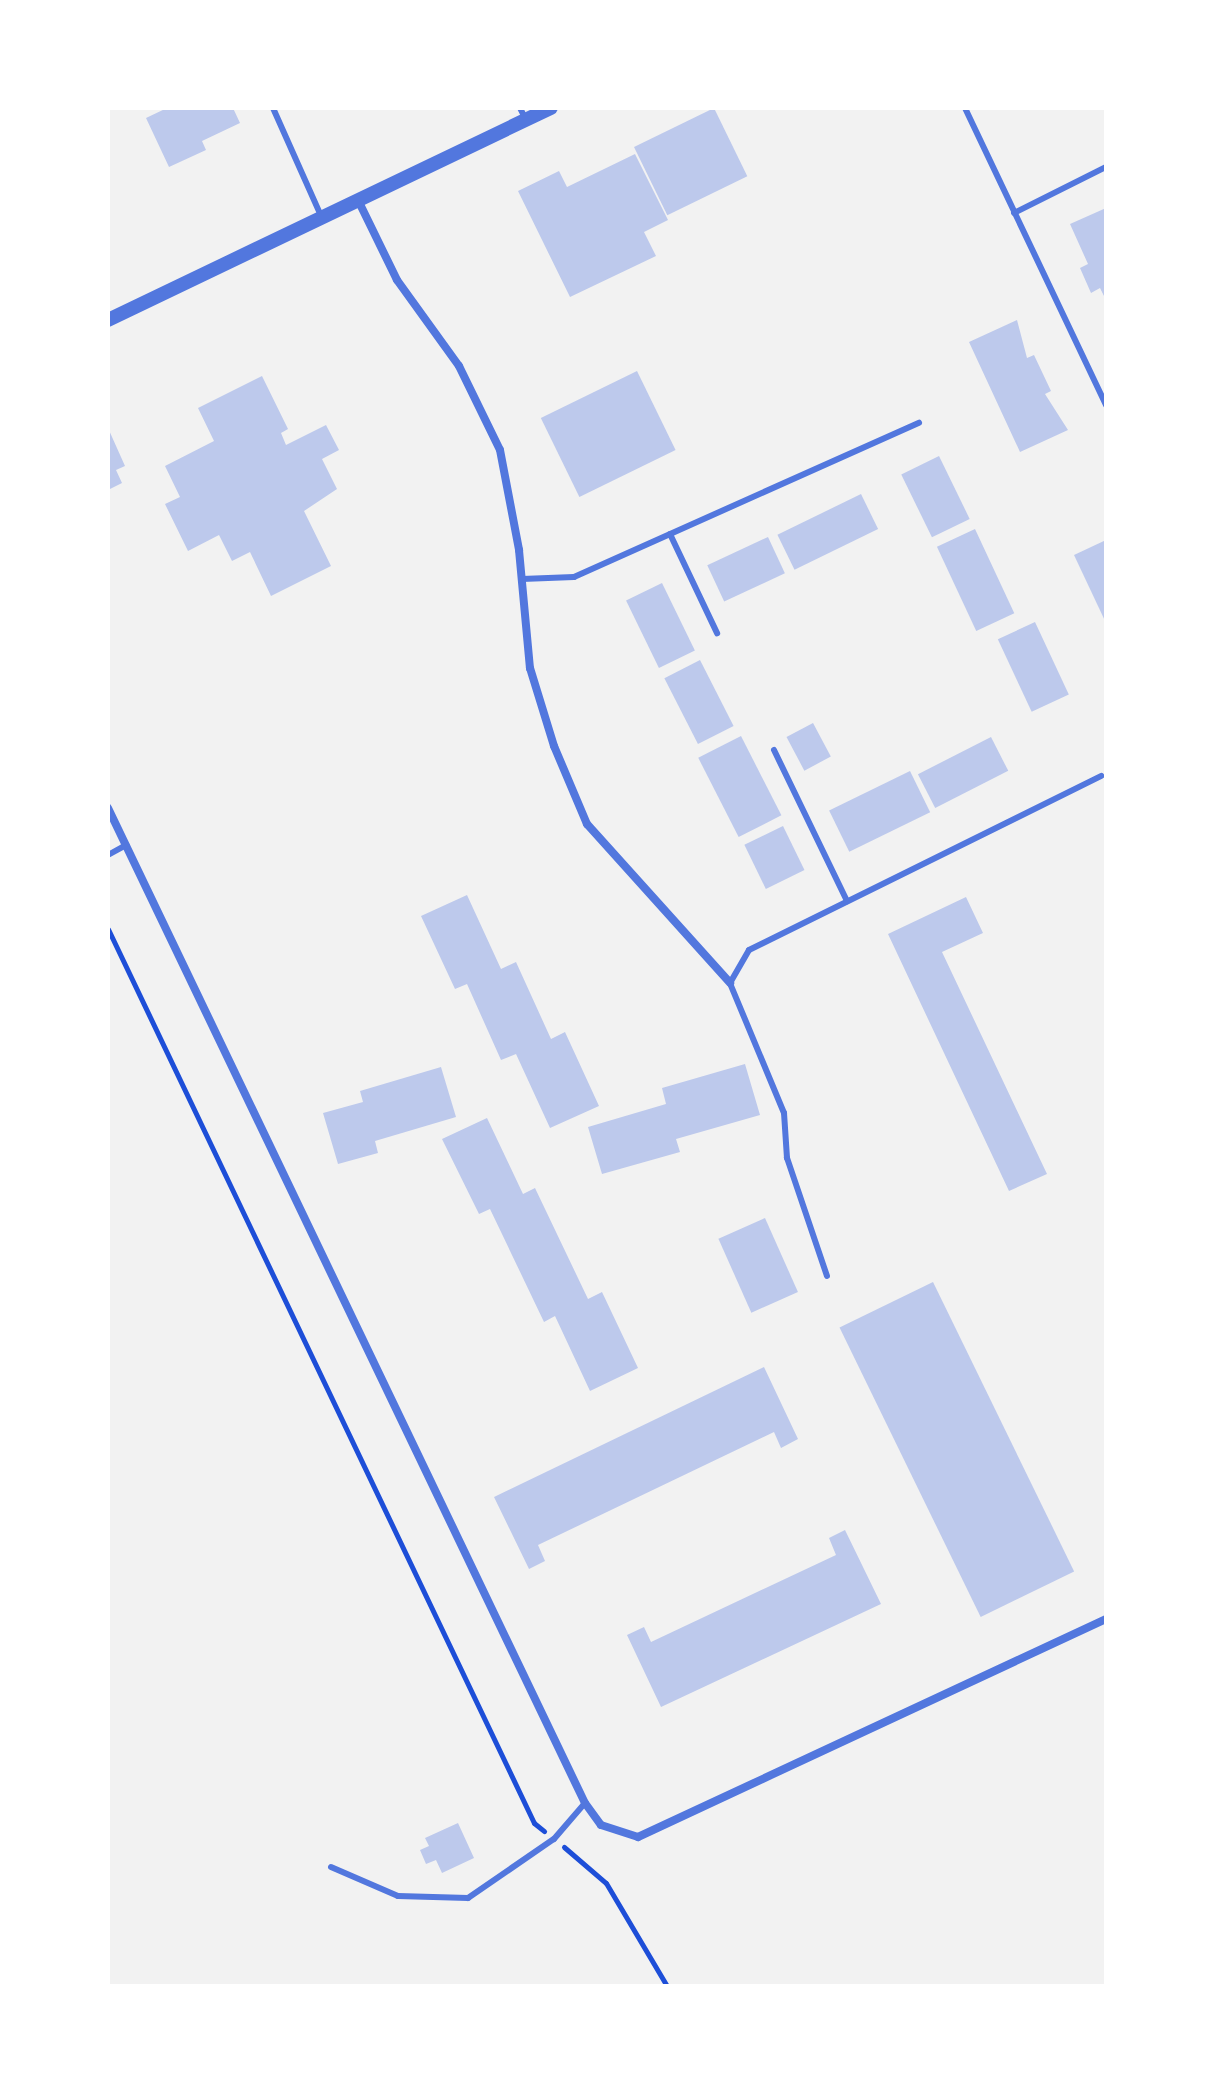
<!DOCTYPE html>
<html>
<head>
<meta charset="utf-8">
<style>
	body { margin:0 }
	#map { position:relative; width:1214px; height:2094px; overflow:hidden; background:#f2f2f2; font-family:Helvetica,sans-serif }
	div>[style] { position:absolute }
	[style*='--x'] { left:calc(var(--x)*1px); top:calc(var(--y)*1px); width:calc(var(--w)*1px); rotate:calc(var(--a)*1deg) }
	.building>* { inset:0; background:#bdc9ec; transform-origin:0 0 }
	.path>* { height:5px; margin:-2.5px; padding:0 2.5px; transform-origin:2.5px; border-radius:2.5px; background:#1d4ed8 }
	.service>* { height:6px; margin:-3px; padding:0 3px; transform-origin:3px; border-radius:3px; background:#5277de }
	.minor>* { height:8px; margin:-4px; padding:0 4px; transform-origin:4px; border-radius:4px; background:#5277de }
	.tertiary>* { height:14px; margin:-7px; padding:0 7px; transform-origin:7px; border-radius:7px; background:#5277de }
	span { translate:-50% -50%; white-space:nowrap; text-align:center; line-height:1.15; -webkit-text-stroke:8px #fff; paint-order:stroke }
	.frame { position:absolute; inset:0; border:110px solid #fff; pointer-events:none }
</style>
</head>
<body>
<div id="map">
	<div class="building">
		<div style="clip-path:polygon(167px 108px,233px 108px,240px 123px,202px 141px,206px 150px,169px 167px,146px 118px)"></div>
		<div style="left:714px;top:108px;width:76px;height:89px;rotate:64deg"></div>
		<div style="clip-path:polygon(635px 154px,668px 220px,644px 232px,656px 256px,570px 297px,518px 191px,559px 171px,567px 187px)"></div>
		<div style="clip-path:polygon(1106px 208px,1106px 300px,1100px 288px,1091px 293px,1080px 268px,1088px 264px,1070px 224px)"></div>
		<div style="clip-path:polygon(1017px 320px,1027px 358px,1034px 355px,1051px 391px,1045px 394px,1068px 430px,1020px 452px,969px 342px)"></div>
		<div style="left:637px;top:371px;width:88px;height:107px;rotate:64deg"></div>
		<div style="clip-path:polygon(262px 376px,288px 429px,281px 433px,286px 445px,326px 425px,339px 450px,322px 459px,337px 489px,304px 511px,331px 566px,271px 596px,250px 552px,232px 561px,219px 535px,188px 551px,165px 504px,180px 497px,165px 466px,214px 441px,198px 408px)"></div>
		<div style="clip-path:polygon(108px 428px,125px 466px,116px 470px,122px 483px,108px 490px)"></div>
		<div style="left:939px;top:456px;width:70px;height:42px;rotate:64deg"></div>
		<div style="left:861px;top:494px;width:39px;height:93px;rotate:64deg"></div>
		<div style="left:975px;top:529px;width:93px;height:42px;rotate:65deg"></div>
		<div style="left:768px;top:537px;width:40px;height:67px;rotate:65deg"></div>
		<div style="clip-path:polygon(1106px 540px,1106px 623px,1074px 555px)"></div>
		<div style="left:662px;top:583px;width:75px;height:40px;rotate:64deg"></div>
		<div style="left:1035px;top:622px;width:80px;height:41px;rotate:65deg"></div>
		<div style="left:700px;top:660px;width:74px;height:40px;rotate:63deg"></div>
		<div style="left:813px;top:723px;width:38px;height:30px;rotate:62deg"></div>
		<div style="left:741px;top:736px;width:89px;height:48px;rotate:63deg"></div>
		<div style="left:991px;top:737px;width:38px;height:82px;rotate:63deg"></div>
		<div style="left:910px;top:771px;width:46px;height:90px;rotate:64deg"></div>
		<div style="left:783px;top:826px;width:49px;height:43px;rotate:64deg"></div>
		<div style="clip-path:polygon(467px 895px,501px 969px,516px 962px,551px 1039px,565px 1032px,599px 1106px,550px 1128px,516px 1054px,501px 1060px,467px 984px,455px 989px,421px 916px)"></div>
		<div style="clip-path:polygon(966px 897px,983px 933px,942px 952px,1047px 1174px,1009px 1191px,888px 934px)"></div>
		<div style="clip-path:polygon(745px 1064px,760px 1115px,676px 1139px,680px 1152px,602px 1174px,588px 1127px,666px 1104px,662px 1088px)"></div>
		<div style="clip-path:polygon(441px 1067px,456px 1117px,375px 1141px,378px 1153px,338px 1164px,323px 1113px,363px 1102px,360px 1091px)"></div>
		<div style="clip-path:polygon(487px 1118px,523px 1194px,535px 1188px,588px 1299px,602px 1292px,638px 1368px,590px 1391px,555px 1316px,544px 1322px,490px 1209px,479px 1214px,442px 1139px)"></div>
		<div style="left:765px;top:1218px;width:81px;height:51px;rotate:66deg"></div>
		<div style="left:933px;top:1282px;width:322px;height:104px;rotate:64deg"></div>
		<div style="clip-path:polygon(764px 1367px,798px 1439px,781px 1448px,774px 1432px,538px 1545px,545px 1561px,529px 1569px,494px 1497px)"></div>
		<div style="clip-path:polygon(845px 1530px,881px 1604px,661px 1707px,627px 1635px,644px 1627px,651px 1642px,836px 1555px,829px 1538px)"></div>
		<div style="clip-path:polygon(458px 1823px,474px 1858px,442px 1873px,436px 1860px,426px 1864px,420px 1850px,429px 1846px,425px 1838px)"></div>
	</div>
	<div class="path">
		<div style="--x:108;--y:929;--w:990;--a:64.52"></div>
		<div style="--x:534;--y:1823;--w:13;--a:39"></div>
		<div style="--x:564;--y:1847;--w:55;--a:40.6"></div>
		<div style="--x:606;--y:1883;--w:120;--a:59.4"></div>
	</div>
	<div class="service">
		<div style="--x:273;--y:108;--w:120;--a:66"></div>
		<div style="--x:520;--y:108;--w:13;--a:63"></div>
		<div style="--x:965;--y:108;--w:329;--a:64.6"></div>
		<div style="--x:1014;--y:213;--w:103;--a:-26.6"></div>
		<div style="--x:670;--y:534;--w:110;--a:64.6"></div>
		<div style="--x:522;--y:579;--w:52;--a:-2.2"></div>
		<div style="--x:574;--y:577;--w:378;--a:-24.1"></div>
		<div style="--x:774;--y:750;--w:168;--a:64.2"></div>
		<div style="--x:108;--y:855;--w:21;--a:-29"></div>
		<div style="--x:827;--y:1276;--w:125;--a:-108.7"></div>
		<div style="--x:787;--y:1158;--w:45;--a:-93.8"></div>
		<div style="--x:784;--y:1113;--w:141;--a:-112.6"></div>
		<div style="--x:730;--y:983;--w:38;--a:-60"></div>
		<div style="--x:749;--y:950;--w:393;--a:-26.3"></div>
		<div style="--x:331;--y:1867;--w:73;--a:23.4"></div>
		<div style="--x:398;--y:1896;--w:70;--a:1.6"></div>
		<div style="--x:468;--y:1898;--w:104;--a:-34.5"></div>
		<div style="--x:554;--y:1839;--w:48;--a:-49.3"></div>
	</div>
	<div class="minor">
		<div style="--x:358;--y:200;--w:89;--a:64"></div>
		<div style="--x:397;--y:280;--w:106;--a:54.2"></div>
		<div style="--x:459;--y:366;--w:93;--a:64"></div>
		<div style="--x:500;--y:450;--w:102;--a:79.2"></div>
		<div style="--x:519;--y:550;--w:119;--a:84.7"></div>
		<div style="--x:530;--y:668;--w:82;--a:72.9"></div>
		<div style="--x:554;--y:746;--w:85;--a:67.1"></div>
		<div style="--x:587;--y:824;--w:214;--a:48"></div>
		<div style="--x:108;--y:808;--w:1103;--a:64.39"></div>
		<div style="--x:585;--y:1803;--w:27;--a:54"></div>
		<div style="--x:601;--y:1825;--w:39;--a:18"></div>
		<div style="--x:638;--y:1837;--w:516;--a:-24.98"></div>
	</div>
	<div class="tertiary">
		<div style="--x:108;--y:320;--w:491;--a:-25.6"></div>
	</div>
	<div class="frame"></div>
</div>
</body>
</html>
